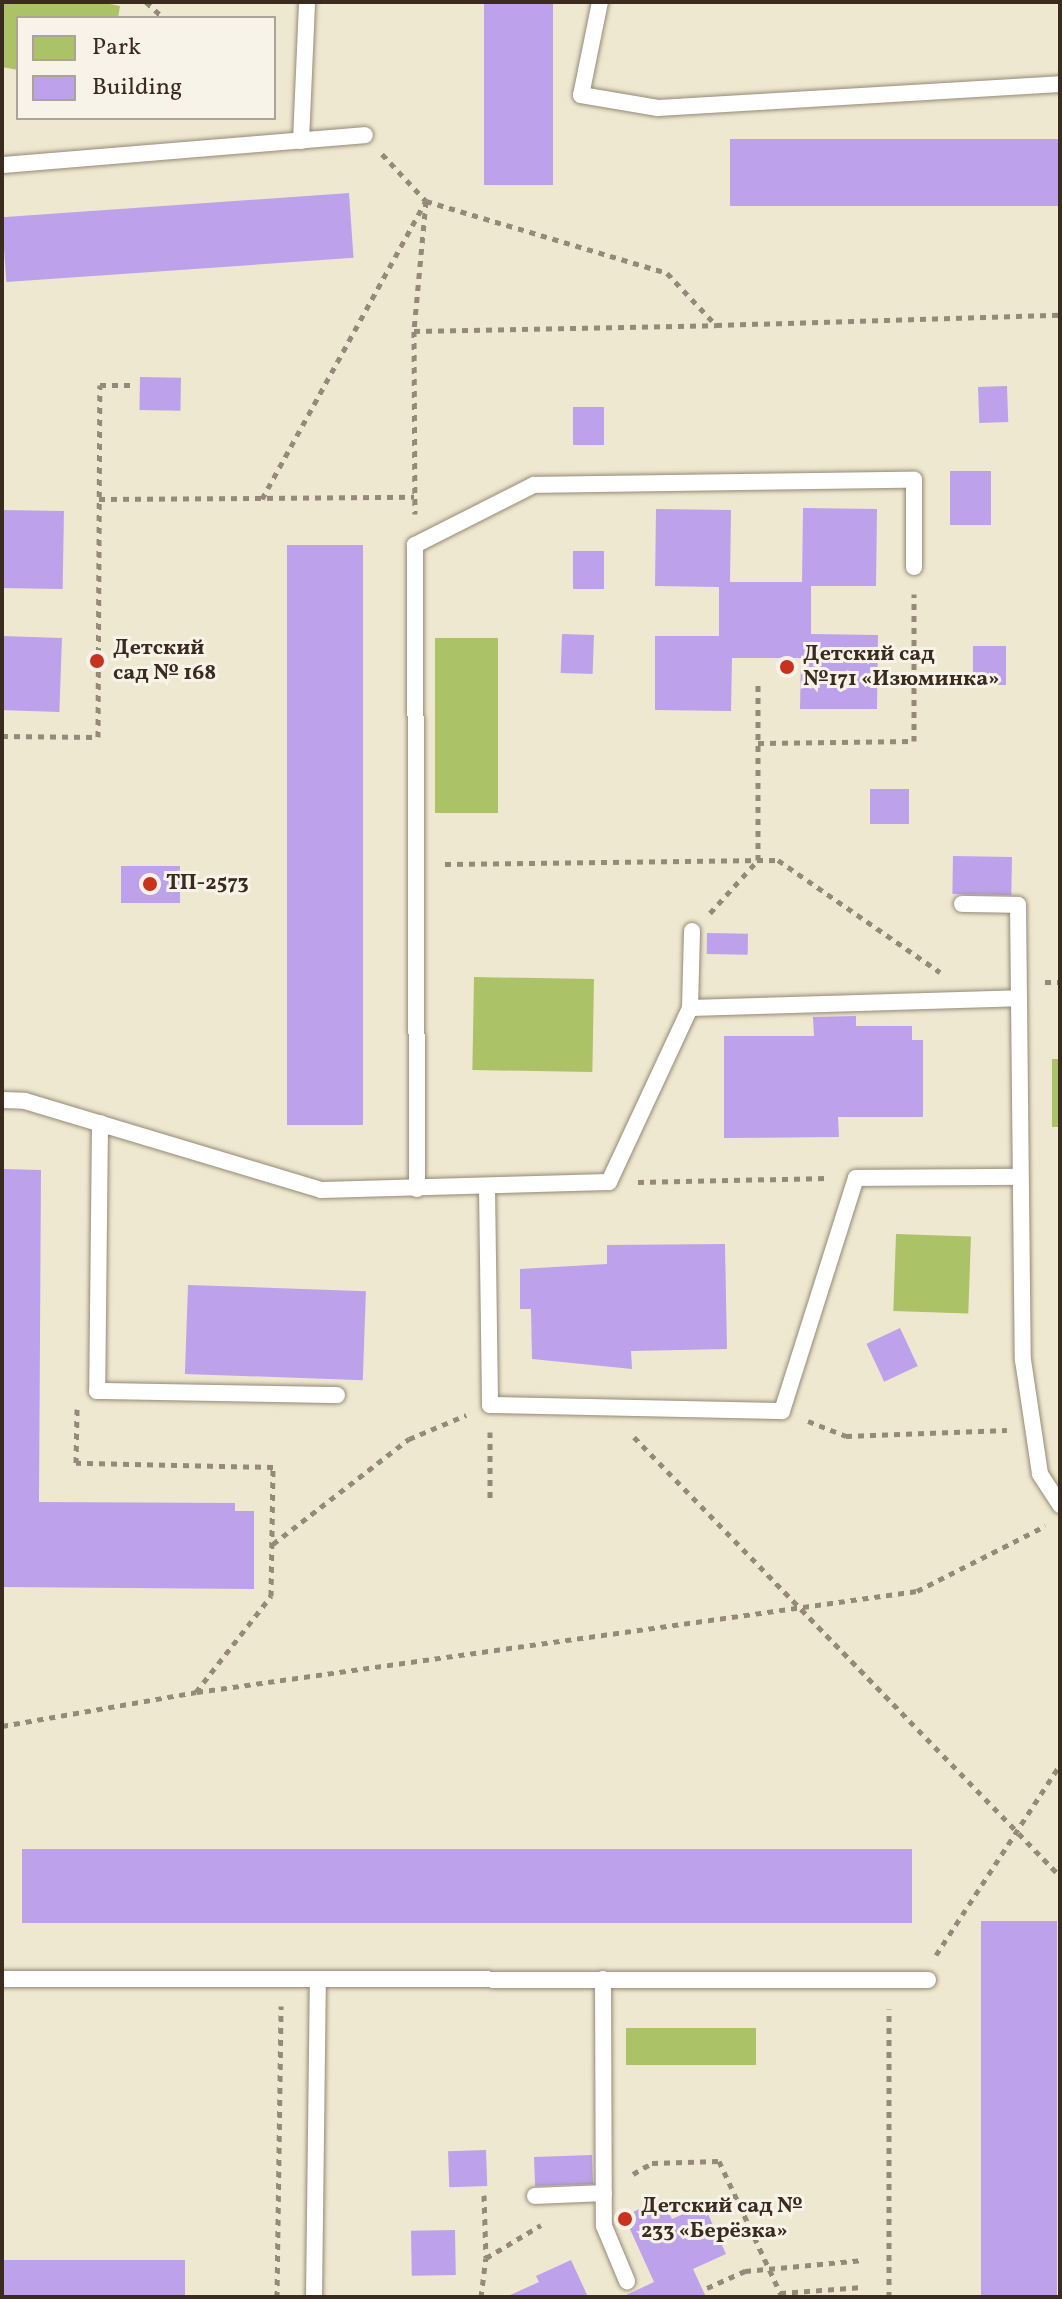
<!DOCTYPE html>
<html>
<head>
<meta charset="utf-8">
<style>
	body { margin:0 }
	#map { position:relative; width:1062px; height:2299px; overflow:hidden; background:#efe8d0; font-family:Vollkorn,serif }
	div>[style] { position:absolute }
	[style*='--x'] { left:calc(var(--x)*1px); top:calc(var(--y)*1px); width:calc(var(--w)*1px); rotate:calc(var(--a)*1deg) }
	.green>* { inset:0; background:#abc267; transform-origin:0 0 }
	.building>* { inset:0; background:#bda1eb; transform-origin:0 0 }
	.path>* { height:5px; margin-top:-2.5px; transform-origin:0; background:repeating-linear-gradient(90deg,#958977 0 6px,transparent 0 12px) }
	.roads { filter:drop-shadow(0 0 2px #958977) drop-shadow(0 0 2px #958977) }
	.service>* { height:16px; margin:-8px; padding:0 8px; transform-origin:8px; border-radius:8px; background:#fff }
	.dots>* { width:22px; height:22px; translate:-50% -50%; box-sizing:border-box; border:4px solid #f7f3e8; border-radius:50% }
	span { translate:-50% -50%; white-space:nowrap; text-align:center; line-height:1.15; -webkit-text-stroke:6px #f7f3e8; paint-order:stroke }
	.poi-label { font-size:22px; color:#3b2a1e; font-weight:700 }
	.left { translate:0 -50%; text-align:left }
	.frame { position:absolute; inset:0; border:4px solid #3b2a1e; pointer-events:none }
	.legend { position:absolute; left:16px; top:16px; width:260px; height:104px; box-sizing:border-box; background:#f7f3e8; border:2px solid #aca397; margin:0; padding:10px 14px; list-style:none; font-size:24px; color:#3b2a1e }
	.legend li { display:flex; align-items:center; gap:16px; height:40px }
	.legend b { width:40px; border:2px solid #aca397 }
</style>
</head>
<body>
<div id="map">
	<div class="green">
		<div style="clip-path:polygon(2px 2px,100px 2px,120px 6px,118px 18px,18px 18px,18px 70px,2px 67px)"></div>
		<div style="left:435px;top:638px;width:63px;height:175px"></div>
		<div style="left:474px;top:977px;width:120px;height:93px;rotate:1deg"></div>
		<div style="left:1052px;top:1059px;width:8px;height:68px"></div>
		<div style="left:896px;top:1234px;width:75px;height:77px;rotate:2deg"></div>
		<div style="left:626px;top:2028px;width:130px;height:37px"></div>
	</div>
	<div class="building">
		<div style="left:484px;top:2px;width:69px;height:183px"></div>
		<div style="left:1060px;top:139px;width:67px;height:330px;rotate:90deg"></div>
		<div style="left:349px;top:193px;width:65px;height:348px;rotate:86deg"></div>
		<div style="left:140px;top:377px;width:41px;height:33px;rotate:1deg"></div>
		<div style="left:1007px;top:386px;width:36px;height:29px;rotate:88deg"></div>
		<div style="left:573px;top:407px;width:31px;height:38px"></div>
		<div style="left:950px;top:471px;width:41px;height:54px"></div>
		<div style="clip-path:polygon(803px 508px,877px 509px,876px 586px,811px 586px,811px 634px,878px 635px,877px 709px,800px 709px,801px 658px,732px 658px,731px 711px,655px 710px,655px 636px,719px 636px,719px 587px,655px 586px,656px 509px,731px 510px,730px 582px,802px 582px)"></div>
		<div style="left:2px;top:510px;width:62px;height:78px;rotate:1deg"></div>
		<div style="left:287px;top:545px;width:76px;height:580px"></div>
		<div style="left:573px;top:551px;width:31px;height:38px"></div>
		<div style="left:562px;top:634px;width:32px;height:39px;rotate:2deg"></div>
		<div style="left:2px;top:636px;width:60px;height:74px;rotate:2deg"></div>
		<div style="left:1006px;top:646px;width:39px;height:33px;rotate:90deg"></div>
		<div style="left:909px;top:789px;width:35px;height:39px;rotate:90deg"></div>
		<div style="left:953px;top:856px;width:59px;height:38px;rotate:1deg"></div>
		<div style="left:121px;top:866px;width:59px;height:37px"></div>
		<div style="left:707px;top:933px;width:41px;height:21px;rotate:1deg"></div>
		<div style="clip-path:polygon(856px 1016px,856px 1026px,912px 1026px,912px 1040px,923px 1040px,923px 1117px,838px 1117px,839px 1137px,724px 1138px,724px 1036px,814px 1036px,813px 1017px)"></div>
		<div style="clip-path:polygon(2px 1169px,41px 1170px,39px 1502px,235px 1503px,235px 1511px,254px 1511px,254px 1589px,2px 1587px)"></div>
		<div style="clip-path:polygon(725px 1244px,727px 1349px,631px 1351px,632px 1369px,532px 1359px,531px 1309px,520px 1309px,520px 1269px,607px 1264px,607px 1245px)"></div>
		<div style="left:188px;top:1285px;width:178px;height:89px;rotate:2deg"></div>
		<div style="left:900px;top:1328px;width:42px;height:37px;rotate:65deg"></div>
		<div style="left:22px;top:1849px;width:890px;height:74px"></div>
		<div style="left:981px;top:1921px;width:76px;height:376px"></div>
		<div style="left:486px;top:2150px;width:36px;height:38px;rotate:88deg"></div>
		<div style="left:592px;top:2155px;width:29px;height:58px;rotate:88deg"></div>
		<div style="clip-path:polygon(662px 2199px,672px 2219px,704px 2205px,726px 2254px,693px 2269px,706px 2297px,622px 2297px,654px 2282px,624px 2216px)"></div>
		<div style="left:455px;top:2230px;width:45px;height:44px;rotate:89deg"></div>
		<div style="left:2px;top:2260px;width:183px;height:37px"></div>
		<div style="clip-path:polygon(571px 2260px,588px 2297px,506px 2297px,539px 2282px,536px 2276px)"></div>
	</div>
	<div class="path">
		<div style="--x:146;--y:2;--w:24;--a:42"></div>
		<div style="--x:382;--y:154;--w:64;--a:46.9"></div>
		<div style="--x:426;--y:201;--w:131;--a:95.3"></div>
		<div style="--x:414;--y:331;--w:183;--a:89.7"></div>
		<div style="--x:414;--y:331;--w:302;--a:-1.1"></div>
		<div style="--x:99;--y:499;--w:315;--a:-0.4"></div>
		<div style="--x:262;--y:499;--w:340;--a:-61.2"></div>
		<div style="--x:426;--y:201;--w:252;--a:16.6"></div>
		<div style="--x:667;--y:273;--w:71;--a:46.7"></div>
		<div style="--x:716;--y:325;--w:344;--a:-1.7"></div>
		<div style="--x:2;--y:736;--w:96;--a:0.6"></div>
		<div style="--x:98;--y:737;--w:352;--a:-89.7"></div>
		<div style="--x:100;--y:385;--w:33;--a:0"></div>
		<div style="--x:758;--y:743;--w:156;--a:-0.7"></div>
		<div style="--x:914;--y:741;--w:147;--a:-90"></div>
		<div style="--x:445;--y:864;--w:333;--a:-0.7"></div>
		<div style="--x:778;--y:860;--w:197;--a:34.7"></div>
		<div style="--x:710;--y:913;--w:72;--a:-47.8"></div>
		<div style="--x:758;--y:860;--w:179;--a:-90"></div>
		<div style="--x:1045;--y:982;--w:15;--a:0"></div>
		<div style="--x:638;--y:1182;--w:190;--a:-1.2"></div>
		<div style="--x:808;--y:1421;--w:41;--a:21.5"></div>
		<div style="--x:846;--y:1436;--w:161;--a:-2.1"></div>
		<div style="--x:490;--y:1432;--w:67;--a:90"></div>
		<div style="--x:634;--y:1437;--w:612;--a:45.86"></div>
		<div style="--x:273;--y:1544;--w:172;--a:-37.7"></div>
		<div style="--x:409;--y:1439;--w:62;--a:-22.8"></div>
		<div style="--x:197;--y:1692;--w:727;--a:-7.99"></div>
		<div style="--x:917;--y:1591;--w:144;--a:-26.9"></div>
		<div style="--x:2;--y:1726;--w:197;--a:-9.9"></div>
		<div style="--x:196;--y:1692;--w:122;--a:-52"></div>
		<div style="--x:271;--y:1596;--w:129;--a:-89.1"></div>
		<div style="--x:273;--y:1467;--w:197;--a:-178.8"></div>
		<div style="--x:76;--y:1463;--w:54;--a:-88.9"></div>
		<div style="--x:936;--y:1955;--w:227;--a:-56.9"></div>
		<div style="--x:633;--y:2174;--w:22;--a:-30"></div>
		<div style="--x:652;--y:2163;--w:67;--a:-1.7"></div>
		<div style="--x:719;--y:2161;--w:150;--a:65.1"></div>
		<div style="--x:484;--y:2195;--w:63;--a:88.2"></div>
		<div style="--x:486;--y:2258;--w:64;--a:-31"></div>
		<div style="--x:707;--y:2288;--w:42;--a:-24.1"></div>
		<div style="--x:745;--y:2271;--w:119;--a:-5.3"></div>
		<div style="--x:780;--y:2293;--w:83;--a:-4.1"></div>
		<div style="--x:277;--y:2297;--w:291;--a:-89.2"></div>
		<div style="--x:481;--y:2297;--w:39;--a:-83"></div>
		<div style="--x:889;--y:2297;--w:288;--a:-90"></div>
	</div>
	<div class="roads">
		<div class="service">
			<div style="--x:600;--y:2;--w:95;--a:101.5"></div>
			<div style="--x:581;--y:95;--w:78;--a:9.6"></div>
			<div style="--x:658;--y:108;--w:403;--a:-3.4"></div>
			<div style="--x:301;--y:141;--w:139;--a:-87.5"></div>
			<div style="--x:2;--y:165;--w:364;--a:-4.7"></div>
			<div style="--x:962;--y:904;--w:56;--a:1"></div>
			<div style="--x:1018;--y:905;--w:455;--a:89.4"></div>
			<div style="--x:1023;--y:1360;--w:115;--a:81.5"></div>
			<div style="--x:1040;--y:1474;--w:37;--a:57"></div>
			<div style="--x:690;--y:1008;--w:77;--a:-88.5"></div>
			<div style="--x:2;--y:1100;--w:23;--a:2"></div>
			<div style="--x:25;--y:1101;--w:309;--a:16.7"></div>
			<div style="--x:321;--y:1190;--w:288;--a:-1.6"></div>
			<div style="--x:609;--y:1182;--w:192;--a:-65"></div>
			<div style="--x:690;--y:1008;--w:329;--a:-1.7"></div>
			<div style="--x:100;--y:1123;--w:268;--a:90.6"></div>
			<div style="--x:97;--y:1391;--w:240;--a:1"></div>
			<div style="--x:487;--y:1187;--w:218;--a:89.2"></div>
			<div style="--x:490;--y:1405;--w:292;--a:1.2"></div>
			<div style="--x:782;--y:1411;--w:244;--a:-72.4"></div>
			<div style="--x:856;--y:1178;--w:163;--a:-0.4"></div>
			<div style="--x:417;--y:1189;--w:644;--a:-90.18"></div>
			<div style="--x:415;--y:545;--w:133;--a:-26.8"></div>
			<div style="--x:534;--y:485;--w:380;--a:-0.8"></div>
			<div style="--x:914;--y:480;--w:87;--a:90"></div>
			<div style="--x:2;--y:1979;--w:926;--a:0.06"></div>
			<div style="--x:603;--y:1979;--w:247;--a:89.8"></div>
			<div style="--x:604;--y:2226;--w:60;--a:67.3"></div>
			<div style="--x:535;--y:2196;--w:69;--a:-2.5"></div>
			<div style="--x:314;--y:2297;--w:316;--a:-89.3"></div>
		</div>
	</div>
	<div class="dots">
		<div style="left:97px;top:661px;background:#c8321e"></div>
		<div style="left:787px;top:667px;background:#c8321e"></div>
		<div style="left:150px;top:884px;background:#c8321e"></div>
		<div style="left:625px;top:2219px;background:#c8321e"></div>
	</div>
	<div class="poi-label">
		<span class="left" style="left:113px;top:661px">Детский<br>сад № 168</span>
		<span class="left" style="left:803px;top:667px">Детский сад<br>№171 «Изюминка»</span>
		<span class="left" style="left:166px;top:884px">ТП-2573</span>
		<span class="left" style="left:641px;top:2219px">Детский сад №<br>233 «Берёзка»</span>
	</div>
	<div class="frame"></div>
	<ul class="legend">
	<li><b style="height:22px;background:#abc267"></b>Park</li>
	<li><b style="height:22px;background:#bda1eb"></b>Building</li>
	</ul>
</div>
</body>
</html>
